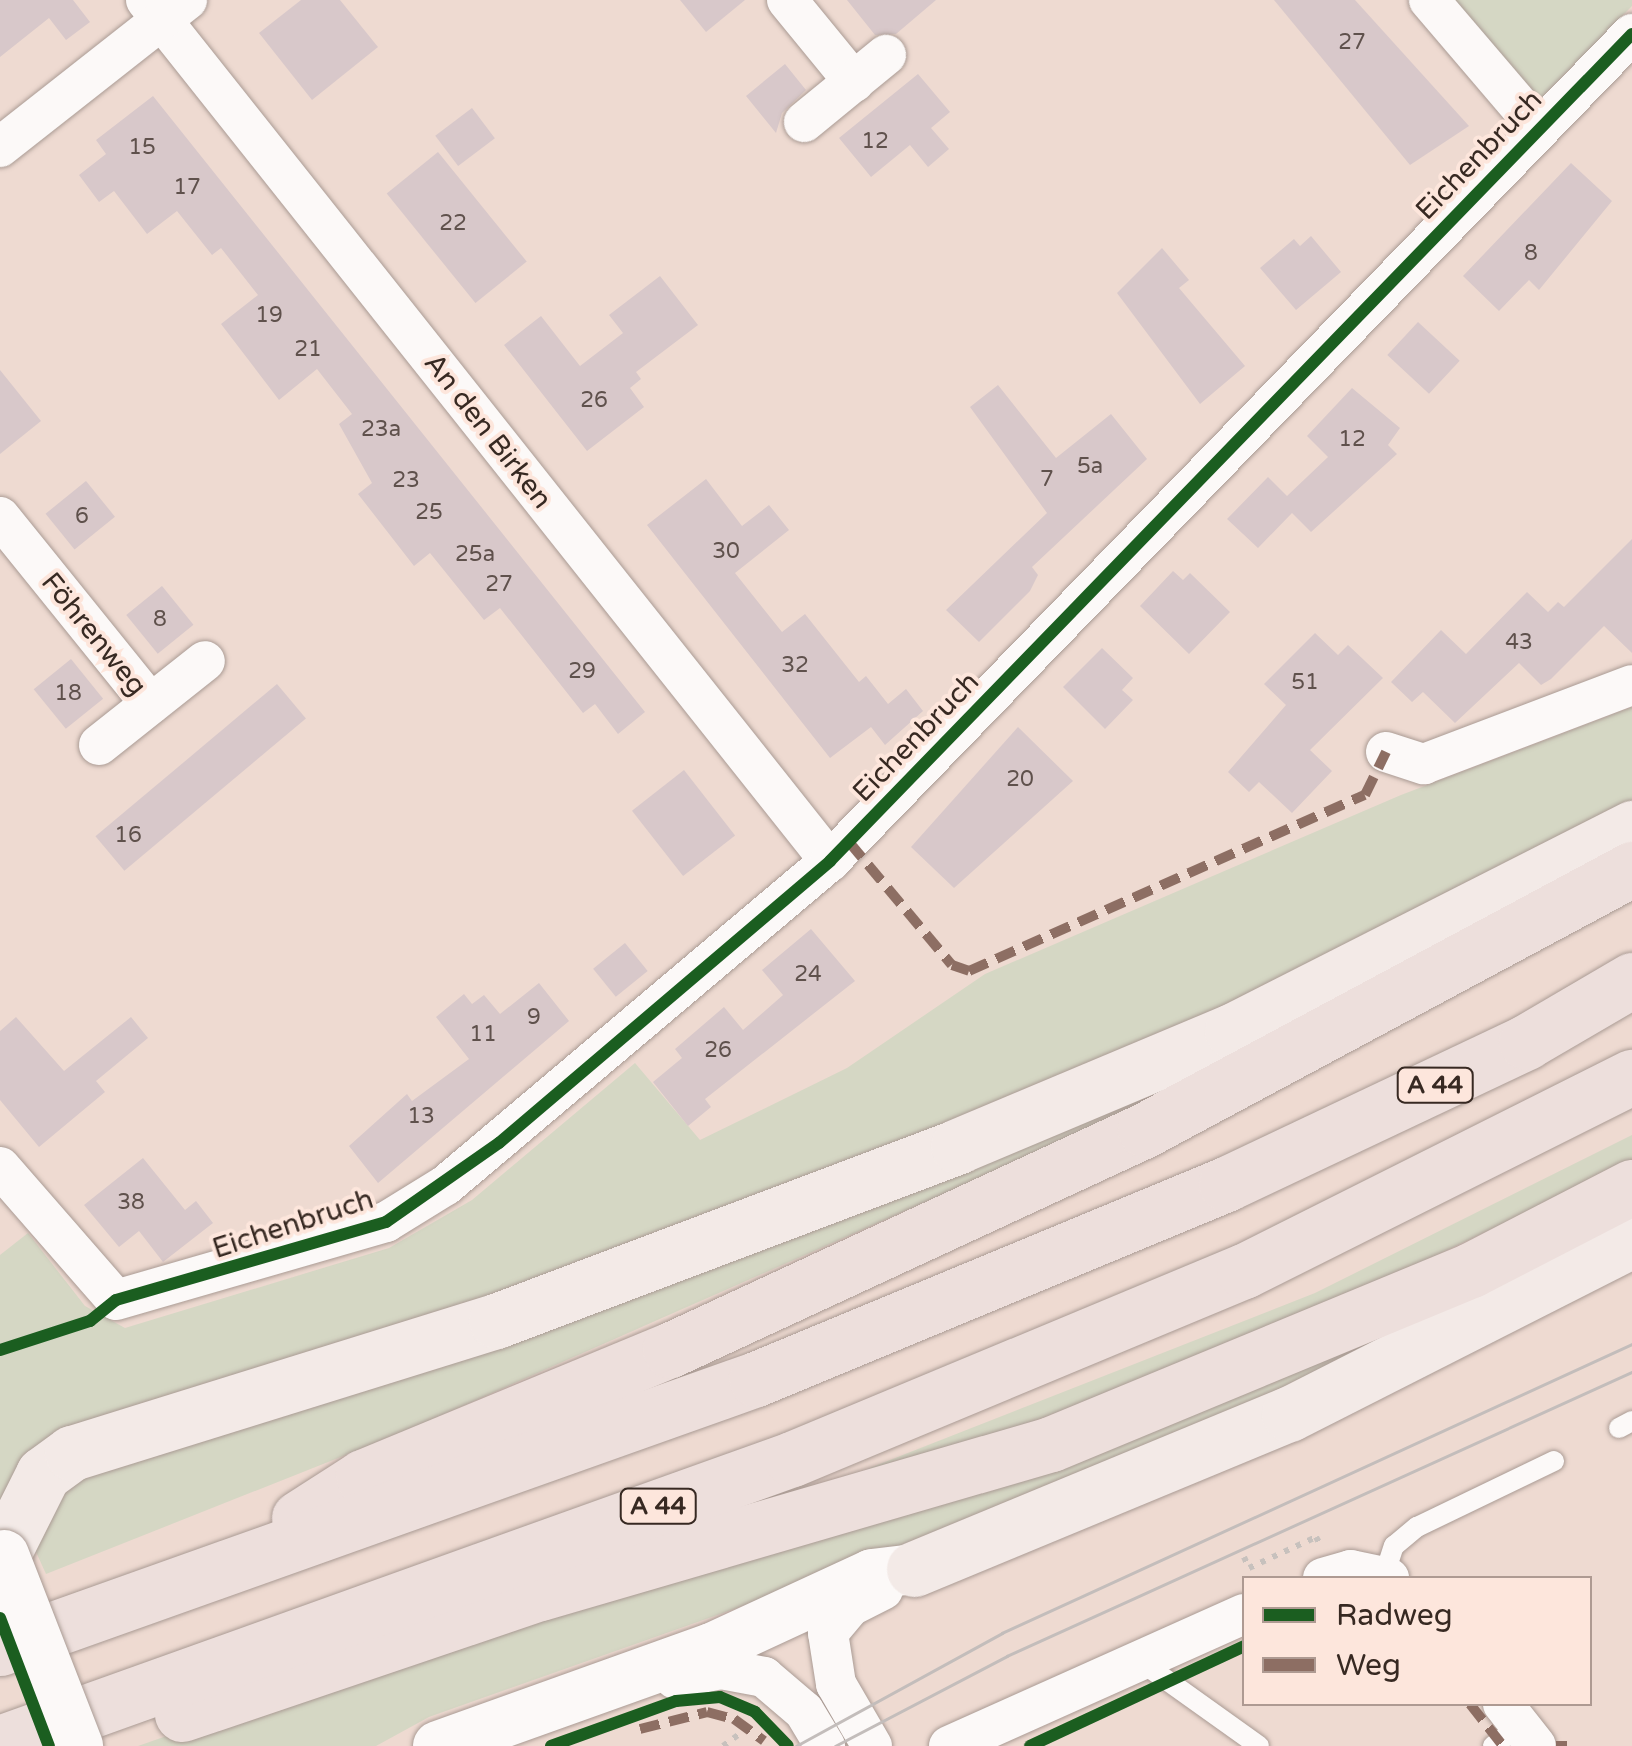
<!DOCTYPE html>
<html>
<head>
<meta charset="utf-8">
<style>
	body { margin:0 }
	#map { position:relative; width:1632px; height:1746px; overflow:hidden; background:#eedad1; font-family:"Varela Round",sans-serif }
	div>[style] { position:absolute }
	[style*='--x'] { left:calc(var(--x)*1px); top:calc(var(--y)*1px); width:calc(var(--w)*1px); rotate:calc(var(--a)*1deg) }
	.green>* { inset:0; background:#d5d7c4 }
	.building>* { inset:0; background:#d8c8ca; transform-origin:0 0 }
	.path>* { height:6px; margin-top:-3px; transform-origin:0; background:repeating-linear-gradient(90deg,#c7c1bd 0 5px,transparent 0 13px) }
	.roads { filter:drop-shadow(0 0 2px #aa9b94) drop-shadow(0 0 2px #aa9b94) }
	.service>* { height:20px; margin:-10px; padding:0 10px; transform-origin:10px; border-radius:10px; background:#fcf9f8 }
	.minor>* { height:40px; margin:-20px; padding:0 20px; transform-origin:20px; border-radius:20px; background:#fcf9f8 }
	.tertiary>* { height:50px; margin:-25px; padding:0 25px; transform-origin:25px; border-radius:25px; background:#fcf9f8 }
	.primary>* { height:55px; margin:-27.5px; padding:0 27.5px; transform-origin:27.5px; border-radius:27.5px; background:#f3eae7 }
	.motorway>* { height:55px; margin:-27.5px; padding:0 27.5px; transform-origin:27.5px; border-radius:27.5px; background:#eddfdc }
	.tram>* { height:2.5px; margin:-1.25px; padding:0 1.25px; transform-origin:1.25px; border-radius:1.25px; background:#c3bdbb }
	.bridges { filter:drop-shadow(0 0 2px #aa9b94) drop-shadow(0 0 2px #aa9b94) }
	.tertiary-bridge>* { height:50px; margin:-25px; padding:0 25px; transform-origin:25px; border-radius:25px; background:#fcf9f8 }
	.quiet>* { height:10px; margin-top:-5px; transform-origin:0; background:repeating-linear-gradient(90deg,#8d6e63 0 20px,transparent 0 30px) }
	.cycleway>* { height:12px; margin:-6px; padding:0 6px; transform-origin:6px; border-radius:6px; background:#1b5e20 }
	span { translate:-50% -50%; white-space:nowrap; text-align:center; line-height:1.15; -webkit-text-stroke:8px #fde6dc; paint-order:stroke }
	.number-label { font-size:22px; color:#5f514c }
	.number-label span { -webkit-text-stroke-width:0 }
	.shield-label span { padding:2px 8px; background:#fde6dc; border:2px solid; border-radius:8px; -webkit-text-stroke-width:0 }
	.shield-label { font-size:25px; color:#372922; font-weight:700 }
	.street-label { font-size:28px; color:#372922 }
	.legend { position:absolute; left:1242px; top:1576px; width:350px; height:130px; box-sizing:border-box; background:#fde6dc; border:2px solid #ae9a92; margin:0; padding:12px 18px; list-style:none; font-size:30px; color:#372922 }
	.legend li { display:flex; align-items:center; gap:20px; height:50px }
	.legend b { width:50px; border:2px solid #ae9a92 }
</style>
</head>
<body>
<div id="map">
	<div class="green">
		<div style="clip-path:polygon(1449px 0,1632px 0,1632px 6px,1537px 102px)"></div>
		<div style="clip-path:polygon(1632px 707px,1632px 811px,1152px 1102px,406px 1431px,46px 1574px,28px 1534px,0 1514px,0 1255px,28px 1233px,85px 1306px,125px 1328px,389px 1248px,472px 1200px,635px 1063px,700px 1140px,847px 1068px,985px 974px,1401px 795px)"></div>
		<div style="clip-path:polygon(1632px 1135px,1632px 1162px,1290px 1325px,963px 1448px,867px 1469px,1315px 1293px)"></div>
		<div style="clip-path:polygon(1617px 1229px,1156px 1447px,910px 1547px,429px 1717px,376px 1746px,138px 1746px)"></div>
	</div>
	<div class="building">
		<div style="clip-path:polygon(0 0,73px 0,90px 22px,66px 40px,49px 18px,0 57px)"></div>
		<div style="clip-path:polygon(301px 0,340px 0,378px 47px,312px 100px,259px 33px)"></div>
		<div style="clip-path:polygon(680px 0,745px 0,706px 32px)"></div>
		<div style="clip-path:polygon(847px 0,936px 0,896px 34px,875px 35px)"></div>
		<div style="clip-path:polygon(1274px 0,1355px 0,1469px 126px,1410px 165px)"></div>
		<div style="clip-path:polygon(785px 64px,806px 90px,782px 113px,776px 133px,746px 96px)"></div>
		<div style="clip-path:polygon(918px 74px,950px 112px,931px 128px,949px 149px,928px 167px,910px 145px,871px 177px,839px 138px)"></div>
		<div style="clip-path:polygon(153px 96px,645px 712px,618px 734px,595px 704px,583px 713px,500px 608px,484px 620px,430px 553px,414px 566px,358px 494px,372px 483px,339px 424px,352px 414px,317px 369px,279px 400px,221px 324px,258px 295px,221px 248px,212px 255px,177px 211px,147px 234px,114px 191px,99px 202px,79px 175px,106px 154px,96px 140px)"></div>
		<div style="left:472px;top:108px;width:38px;height:46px;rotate:53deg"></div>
		<div style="left:438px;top:152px;width:141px;height:66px;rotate:51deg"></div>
		<div style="clip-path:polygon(1571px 163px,1612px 201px,1539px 290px,1529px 280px,1499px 311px,1463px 276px)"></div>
		<div style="clip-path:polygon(1311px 236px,1341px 272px,1296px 310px,1260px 268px,1294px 239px,1300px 246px)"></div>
		<div style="clip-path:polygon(1162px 248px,1189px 280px,1179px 288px,1245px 366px,1200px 404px,1117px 293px)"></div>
		<div style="clip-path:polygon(660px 276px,698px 325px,636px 372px,641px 379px,630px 388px,644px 407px,587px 451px,504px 345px,541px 316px,580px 366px,623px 333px,609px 315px)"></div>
		<div style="left:1418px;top:322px;width:57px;height:45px;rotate:43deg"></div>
		<div style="clip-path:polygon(0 370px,41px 421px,0 454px)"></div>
		<div style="clip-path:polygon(998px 385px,1056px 458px,1111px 414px,1147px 459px,1032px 567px,1038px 575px,1030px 591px,979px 642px,946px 610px,1047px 513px,970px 407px)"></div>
		<div style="clip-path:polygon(1352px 388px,1400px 428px,1388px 445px,1397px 454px,1311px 532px,1292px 513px,1258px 548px,1227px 519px,1268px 477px,1287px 496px,1328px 457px,1307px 436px)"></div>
		<div style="clip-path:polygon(706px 479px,742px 526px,769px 505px,789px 530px,735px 573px,782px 632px,805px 614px,859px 682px,866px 676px,888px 704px,906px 689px,923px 711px,885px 745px,871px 727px,830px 758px,647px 525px)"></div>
		<div style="left:86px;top:481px;width:46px;height:52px;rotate:51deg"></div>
		<div style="clip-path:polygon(1632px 539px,1632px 653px,1604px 626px,1551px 679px,1541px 685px,1519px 663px,1455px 723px,1423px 692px,1412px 702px,1391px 682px,1441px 630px,1466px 654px,1527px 592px,1548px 612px,1558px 602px,1564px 607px)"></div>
		<div style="clip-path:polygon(1173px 571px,1183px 580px,1190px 573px,1230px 612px,1189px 654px,1140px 606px)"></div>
		<div style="left:162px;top:586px;width:50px;height:46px;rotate:51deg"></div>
		<div style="clip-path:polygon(1315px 633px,1338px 655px,1348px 645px,1383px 678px,1310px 750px,1332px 771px,1292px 813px,1259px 782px,1249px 792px,1228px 772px,1286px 705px,1264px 684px)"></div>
		<div style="clip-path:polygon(1102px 648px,1133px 678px,1122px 690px,1133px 700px,1105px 729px,1063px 687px)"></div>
		<div style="left:71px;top:659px;width:51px;height:48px;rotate:51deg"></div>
		<div style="left:277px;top:684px;width:45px;height:237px;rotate:50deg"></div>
		<div style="clip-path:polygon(1018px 727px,1073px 781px,954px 888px,911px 847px)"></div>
		<div style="left:684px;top:770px;width:83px;height:66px;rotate:52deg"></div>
		<div style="clip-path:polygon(811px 929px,855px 981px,705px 1099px,711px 1107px,688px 1126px,653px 1082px,682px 1058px,675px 1049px,724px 1007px,743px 1030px,783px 995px,762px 970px)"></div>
		<div style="left:625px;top:943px;width:36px;height:41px;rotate:51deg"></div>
		<div style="clip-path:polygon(539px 983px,569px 1021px,378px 1183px,349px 1146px,407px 1094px,412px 1101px,469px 1059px,436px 1017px,464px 994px,472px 1004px,484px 995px,500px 1014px)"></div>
		<div style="clip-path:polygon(16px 1017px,64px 1071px,131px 1017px,148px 1038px,96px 1081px,105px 1092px,39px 1147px,0 1100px,0 1031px)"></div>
		<div style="clip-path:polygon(143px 1158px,185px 1210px,196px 1201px,213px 1223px,163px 1262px,139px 1231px,119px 1247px,84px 1205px)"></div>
	</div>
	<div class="path">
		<div style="--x:1244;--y:1557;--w:12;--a:66"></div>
		<div style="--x:1249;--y:1568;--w:74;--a:-24.8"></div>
		<div style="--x:1316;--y:1537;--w:10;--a:61"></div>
		<div style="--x:723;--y:1746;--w:32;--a:-36"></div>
	</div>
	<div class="roads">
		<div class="service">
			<div style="--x:1619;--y:1428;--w:15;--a:-28"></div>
			<div style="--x:1384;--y:1576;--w:32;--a:-72"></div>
			<div style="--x:1394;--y:1546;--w:30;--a:-40"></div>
			<div style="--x:1417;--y:1527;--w:152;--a:-25.7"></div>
			<div style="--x:1140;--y:1661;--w:146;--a:35.5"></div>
			<div style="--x:1493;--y:1746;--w:34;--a:-37"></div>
		</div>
		<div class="minor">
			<div style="--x:146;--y:0;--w:1100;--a:51.54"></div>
			<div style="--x:787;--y:0;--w:106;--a:50.7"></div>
			<div style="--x:1429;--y:0;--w:170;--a:49.5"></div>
			<div style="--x:804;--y:122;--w:106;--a:-39.3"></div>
			<div style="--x:0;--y:147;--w:238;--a:-38.2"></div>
			<div style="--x:0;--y:517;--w:240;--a:51.1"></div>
			<div style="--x:99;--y:745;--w:135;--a:-38.4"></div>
			<div style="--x:1386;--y:752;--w:40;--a:18"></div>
			<div style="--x:1424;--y:764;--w:222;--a:-20.8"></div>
			<div style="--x:0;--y:1167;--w:176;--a:48.9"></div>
			<div style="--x:116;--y:1300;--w:281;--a:-16.1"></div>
			<div style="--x:386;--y:1222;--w:70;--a:-31.7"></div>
			<div style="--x:446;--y:1185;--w:502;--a:-40.16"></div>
			<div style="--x:830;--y:861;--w:1152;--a:-45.88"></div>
			<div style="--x:1323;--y:1578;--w:29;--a:-16"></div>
			<div style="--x:1351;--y:1570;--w:39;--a:12"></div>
			<div style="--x:675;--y:1679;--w:47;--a:-12.3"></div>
			<div style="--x:721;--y:1669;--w:44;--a:10.5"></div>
			<div style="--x:764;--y:1677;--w:52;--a:40.4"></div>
			<div style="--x:804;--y:1711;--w:41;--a:59"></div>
			<div style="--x:1503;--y:1704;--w:53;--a:51.8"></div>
			<div style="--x:872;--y:1746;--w:72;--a:-120.1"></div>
			<div style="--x:836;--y:1684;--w:52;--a:-98.9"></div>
			<div style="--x:828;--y:1633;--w:35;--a:-50"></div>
			<div style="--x:851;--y:1606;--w:36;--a:-27"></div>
			<div style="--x:949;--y:1746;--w:323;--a:-24.1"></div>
		</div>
		<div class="tertiary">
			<div style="--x:438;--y:1746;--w:291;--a:-19.7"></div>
			<div style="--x:712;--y:1648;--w:176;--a:-24.8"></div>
			<div style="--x:872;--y:1574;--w:42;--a:-6.8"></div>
		</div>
		<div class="primary">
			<div style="--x:4;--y:1552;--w:87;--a:-63.4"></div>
			<div style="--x:43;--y:1474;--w:36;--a:-36"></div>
			<div style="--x:72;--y:1453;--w:444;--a:-17.3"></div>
			<div style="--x:496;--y:1321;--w:494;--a:-20.7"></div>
			<div style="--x:958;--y:1146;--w:297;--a:-22.8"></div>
			<div style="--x:1232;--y:1031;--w:449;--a:-26.9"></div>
			<div style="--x:914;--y:1569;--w:406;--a:-22.5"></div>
			<div style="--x:1289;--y:1414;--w:385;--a:-26.9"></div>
		</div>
		<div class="motorway">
			<div style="--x:299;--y:1518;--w:76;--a:-32.6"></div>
			<div style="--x:363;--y:1477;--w:332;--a:-22.5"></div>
			<div style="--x:670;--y:1350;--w:523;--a:-24.85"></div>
			<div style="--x:1145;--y:1130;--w:553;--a:-28.19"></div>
			<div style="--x:0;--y:1648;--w:802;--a:-19.59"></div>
			<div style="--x:756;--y:1379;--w:509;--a:-22.53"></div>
			<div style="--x:1226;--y:1184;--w:332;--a:-25.3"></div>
			<div style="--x:1526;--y:1042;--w:123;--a:-30.3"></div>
			<div style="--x:182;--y:1714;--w:378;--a:-18.7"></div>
			<div style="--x:540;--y:1593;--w:532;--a:-16.26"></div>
			<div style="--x:1051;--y:1444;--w:455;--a:-22.5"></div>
			<div style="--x:1471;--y:1270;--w:181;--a:-27.3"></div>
			<div style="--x:0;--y:1743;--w:841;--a:-19.73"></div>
			<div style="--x:792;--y:1459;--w:490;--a:-22.6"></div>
			<div style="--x:1244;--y:1271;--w:434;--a:-26.6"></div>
		</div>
	</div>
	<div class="tram">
		<div style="--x:796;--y:1746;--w:235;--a:-28.7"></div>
		<div style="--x:1002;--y:1633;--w:693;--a:-24.64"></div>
		<div style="--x:835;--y:1746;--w:194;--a:-27.6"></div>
		<div style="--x:1007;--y:1656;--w:686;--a:-24.44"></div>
	</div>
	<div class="bridges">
		<div class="tertiary-bridge">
			<div style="--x:4;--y:1555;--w:205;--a:68.8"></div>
		</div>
	</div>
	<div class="quiet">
		<div style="--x:849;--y:842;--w:160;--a:50.1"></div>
		<div style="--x:952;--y:965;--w:18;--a:19"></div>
		<div style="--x:969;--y:971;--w:433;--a:-24"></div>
		<div style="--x:1365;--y:795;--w:48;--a:-64"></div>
		<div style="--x:1470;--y:1704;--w:53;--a:51.8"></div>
		<div style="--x:640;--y:1729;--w:69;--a:-14.2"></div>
		<div style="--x:707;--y:1712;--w:28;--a:15"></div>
		<div style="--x:734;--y:1719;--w:37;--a:36"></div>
		<div style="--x:1556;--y:1746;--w:11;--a:0"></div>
	</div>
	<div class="cycleway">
		<div style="--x:0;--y:1350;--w:95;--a:-17.9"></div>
		<div style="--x:90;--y:1321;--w:33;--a:-39"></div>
		<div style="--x:116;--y:1300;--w:281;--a:-16.1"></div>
		<div style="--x:386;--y:1222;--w:138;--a:-35"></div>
		<div style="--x:499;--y:1143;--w:435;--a:-40.4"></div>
		<div style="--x:830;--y:861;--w:1152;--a:-45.88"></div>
		<div style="--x:0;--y:1618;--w:137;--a:69.1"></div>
		<div style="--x:551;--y:1746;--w:133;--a:-19.8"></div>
		<div style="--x:676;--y:1701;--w:44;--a:-5.2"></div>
		<div style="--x:720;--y:1697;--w:38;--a:23"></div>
		<div style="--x:755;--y:1712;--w:47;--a:45.9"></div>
		<div style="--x:1030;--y:1746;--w:236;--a:-25"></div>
	</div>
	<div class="number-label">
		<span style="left:1352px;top:43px">27</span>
		<span style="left:875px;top:142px">12</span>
		<span style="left:142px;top:148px">15</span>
		<span style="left:187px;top:188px">17</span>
		<span style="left:453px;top:224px">22</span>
		<span style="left:1531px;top:254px">8</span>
		<span style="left:269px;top:316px">19</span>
		<span style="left:308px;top:350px">21</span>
		<span style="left:594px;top:401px">26</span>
		<span style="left:381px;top:430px">23a</span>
		<span style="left:1352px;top:440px">12</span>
		<span style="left:1090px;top:467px">5a</span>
		<span style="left:1047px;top:480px">7</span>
		<span style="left:406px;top:481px">23</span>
		<span style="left:429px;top:513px">25</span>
		<span style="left:82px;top:517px">6</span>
		<span style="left:726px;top:552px">30</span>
		<span style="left:475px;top:555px">25a</span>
		<span style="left:499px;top:585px">27</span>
		<span style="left:160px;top:620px">8</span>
		<span style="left:1519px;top:643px">43</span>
		<span style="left:795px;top:666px">32</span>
		<span style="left:582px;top:672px">29</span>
		<span style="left:1305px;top:683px">51</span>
		<span style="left:68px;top:694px">18</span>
		<span style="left:1020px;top:780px">20</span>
		<span style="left:128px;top:836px">16</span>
		<span style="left:808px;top:975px">24</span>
		<span style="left:534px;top:1018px">9</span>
		<span style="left:483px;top:1035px">11</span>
		<span style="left:718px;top:1051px">26</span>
		<span style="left:421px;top:1117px">13</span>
		<span style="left:131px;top:1203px">38</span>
	</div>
	<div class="shield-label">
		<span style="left:1435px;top:1085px">A 44</span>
		<span style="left:658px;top:1506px">A 44</span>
	</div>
	<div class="street-label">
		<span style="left:1479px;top:155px;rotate:-46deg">Eichenbruch</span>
		<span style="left:488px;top:431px;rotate:52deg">An den Birken</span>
		<span style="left:94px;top:634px;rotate:51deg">Föhrenweg</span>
		<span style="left:916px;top:737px;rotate:-46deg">Eichenbruch</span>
		<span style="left:293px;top:1224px;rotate:-18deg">Eichenbruch</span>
	</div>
	<ul class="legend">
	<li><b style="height:12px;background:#1b5e20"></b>Radweg</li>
	<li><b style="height:12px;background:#8d6e63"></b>Weg</li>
	</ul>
</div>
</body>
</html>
